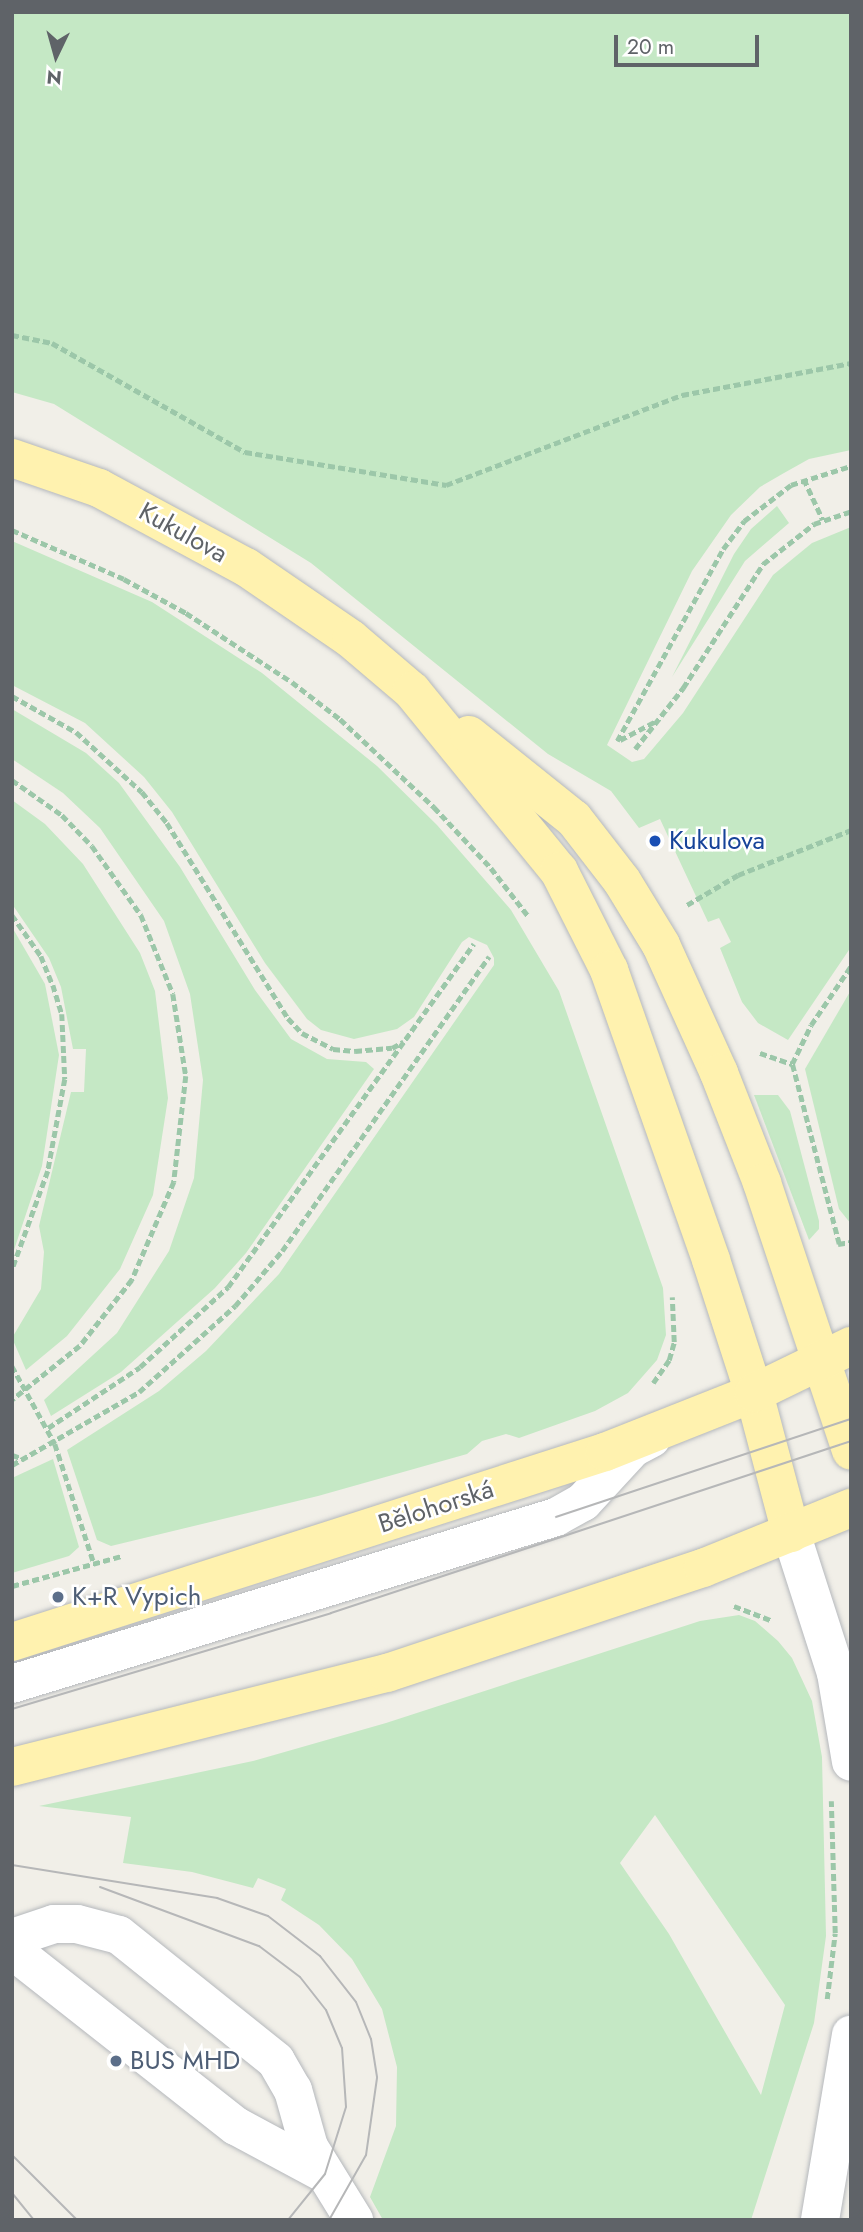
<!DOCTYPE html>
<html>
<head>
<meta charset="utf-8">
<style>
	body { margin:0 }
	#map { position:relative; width:863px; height:2232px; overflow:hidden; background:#f1efe8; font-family:Jost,sans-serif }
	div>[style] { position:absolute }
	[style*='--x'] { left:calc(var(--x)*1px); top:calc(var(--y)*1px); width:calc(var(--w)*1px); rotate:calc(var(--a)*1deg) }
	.green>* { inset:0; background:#c5e8c5 }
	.path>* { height:4.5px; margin-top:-2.25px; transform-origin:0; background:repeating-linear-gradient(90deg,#9cc7a9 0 7px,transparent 0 10.5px) }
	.roads { filter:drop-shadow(0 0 2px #b5b8bc) drop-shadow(0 0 2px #b5b8bc) }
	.minor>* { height:38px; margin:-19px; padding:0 19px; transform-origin:19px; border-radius:19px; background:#fff }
	.major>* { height:38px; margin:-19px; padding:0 19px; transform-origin:19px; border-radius:19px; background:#fff2af }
	.tram>* { height:2px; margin:-1px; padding:0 1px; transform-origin:1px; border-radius:1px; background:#b6b7b8 }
	.dots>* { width:19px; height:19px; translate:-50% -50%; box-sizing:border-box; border:4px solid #fff; border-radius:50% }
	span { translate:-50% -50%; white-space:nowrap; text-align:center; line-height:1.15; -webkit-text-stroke:5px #fff; paint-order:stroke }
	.street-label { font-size:26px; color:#5f6368 }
	.transit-label { font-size:26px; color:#164399 }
	.left { translate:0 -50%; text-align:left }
	.service-label { font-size:26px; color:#4e5e75 }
	.frame { position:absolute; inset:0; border:14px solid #5f6368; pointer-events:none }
	.north { position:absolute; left:21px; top:21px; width:70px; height:70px; -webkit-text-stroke:5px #fff; paint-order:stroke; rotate:185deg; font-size:19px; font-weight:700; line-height:28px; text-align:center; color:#5f6368 }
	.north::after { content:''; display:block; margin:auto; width:24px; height:32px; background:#5f6368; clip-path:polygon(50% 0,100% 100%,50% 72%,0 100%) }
	.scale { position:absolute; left:614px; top:35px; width:145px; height:32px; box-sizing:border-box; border:4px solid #5f6368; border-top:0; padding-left:9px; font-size:21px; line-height:24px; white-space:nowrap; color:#5f6368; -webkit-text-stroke:5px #fff; paint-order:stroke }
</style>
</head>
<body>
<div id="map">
	<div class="green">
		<div style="clip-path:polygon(12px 12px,851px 12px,851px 450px,809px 459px,784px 473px,760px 487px,731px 515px,692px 571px,607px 745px,632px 762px,644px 759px,683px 713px,773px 575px,812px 543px,851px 527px,851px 947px,788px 1040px,758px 1023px,742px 1002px,720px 948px,731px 942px,719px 918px,708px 922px,660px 819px,639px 828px,611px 791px,548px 754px,311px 563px,54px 404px,12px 392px)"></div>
		<div style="clip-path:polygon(777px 506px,789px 523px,745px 561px,672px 677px,734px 554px,751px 529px)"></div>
		<div style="clip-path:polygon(12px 541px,152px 602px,262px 673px,377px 766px,437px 825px,511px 910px,559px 991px,663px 1288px,666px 1335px,657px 1360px,628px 1393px,595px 1411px,519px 1438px,506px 1434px,482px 1441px,467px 1454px,318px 1496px,111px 1546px,97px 1540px,67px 1450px,159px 1391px,206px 1351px,279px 1274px,494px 965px,494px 958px,487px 945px,469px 937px,462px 942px,414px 1017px,397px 1029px,354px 1039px,321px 1030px,307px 1019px,265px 963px,172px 812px,144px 777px,85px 723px,12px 685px)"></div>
		<div style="clip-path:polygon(12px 709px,86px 753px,119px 783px,180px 867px,255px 990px,291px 1039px,327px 1059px,366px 1062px,374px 1069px,246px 1253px,215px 1288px,121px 1372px,51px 1416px,44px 1400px,117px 1333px,169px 1251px,194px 1178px,203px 1080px,190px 994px,164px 921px,100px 828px,63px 793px,12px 759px)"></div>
		<div style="clip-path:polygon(12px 800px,45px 824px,83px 864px,140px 953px,155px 991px,168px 1098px,153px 1195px,120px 1269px,67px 1336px,26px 1370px,12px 1338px,41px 1289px,44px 1252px,39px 1226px,71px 1092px,84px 1092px,86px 1049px,73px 1049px,61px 987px,49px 958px,12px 904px)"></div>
		<div style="clip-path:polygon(12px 927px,45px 984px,59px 1055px,42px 1166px,12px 1256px)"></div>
		<div style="clip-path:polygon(851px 990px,851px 1224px,839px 1209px,805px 1069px)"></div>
		<div style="clip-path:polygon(754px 1095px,778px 1095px,790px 1111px,819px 1221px,819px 1229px,809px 1240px)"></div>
		<div style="clip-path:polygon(53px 1459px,79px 1547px,69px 1556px,12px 1573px,12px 1478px)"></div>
		<div style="clip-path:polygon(evenodd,739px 1615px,755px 1621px,778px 1641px,792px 1658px,812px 1701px,822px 1757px,826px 1936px,814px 2023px,751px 2220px,383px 2220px,370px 2197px,396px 2126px,397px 2067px,382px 2009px,352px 1959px,319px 1925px,281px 1900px,286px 1889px,258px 1878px,253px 1888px,192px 1872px,123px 1863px,131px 1817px,39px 1806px,253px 1761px,386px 1723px,700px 1621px,739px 1615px,655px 1815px,785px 2005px,761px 2095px,669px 1934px,620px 1863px,655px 1815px)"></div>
	</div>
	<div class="path">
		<div style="--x:12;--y:335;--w:41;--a:11.3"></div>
		<div style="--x:52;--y:343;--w:222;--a:29.5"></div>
		<div style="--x:245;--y:452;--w:204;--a:9.3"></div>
		<div style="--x:446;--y:485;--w:253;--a:-20.9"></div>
		<div style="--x:682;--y:395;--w:172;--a:-10.7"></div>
		<div style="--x:804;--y:479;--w:45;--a:65.1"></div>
		<div style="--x:12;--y:530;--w:122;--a:23.6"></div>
		<div style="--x:124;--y:579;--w:71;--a:28.7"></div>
		<div style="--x:186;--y:613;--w:126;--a:33.1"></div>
		<div style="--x:292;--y:682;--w:61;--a:37.6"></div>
		<div style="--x:340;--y:719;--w:129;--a:43.1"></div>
		<div style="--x:434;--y:807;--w:83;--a:46.9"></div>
		<div style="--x:491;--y:868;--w:62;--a:52.2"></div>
		<div style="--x:12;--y:696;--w:73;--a:29.4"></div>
		<div style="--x:76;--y:732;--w:89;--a:42.3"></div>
		<div style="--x:142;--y:792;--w:40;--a:51"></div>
		<div style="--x:167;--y:823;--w:229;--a:58.2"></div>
		<div style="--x:288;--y:1018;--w:21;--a:47"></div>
		<div style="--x:302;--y:1033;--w:35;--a:27"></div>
		<div style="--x:333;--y:1049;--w:22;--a:5"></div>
		<div style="--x:355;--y:1051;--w:37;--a:-5"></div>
		<div style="--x:392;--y:1048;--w:13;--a:-29"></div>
		<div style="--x:620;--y:740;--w:41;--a:-27.8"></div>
		<div style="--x:617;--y:741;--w:219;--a:-61.1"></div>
		<div style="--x:723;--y:549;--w:35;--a:-53"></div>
		<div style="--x:744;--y:521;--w:59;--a:-37.5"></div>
		<div style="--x:791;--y:485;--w:63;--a:-17.6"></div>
		<div style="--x:635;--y:749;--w:78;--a:-51.8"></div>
		<div style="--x:683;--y:688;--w:148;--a:-57.2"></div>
		<div style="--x:763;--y:564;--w:65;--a:-38.1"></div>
		<div style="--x:814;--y:524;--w:39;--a:-19"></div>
		<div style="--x:12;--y:780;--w:61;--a:35"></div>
		<div style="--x:62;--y:815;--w:43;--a:45.9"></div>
		<div style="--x:92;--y:846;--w:85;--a:54.6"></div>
		<div style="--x:141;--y:915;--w:85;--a:67.9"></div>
		<div style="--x:173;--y:994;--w:83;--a:81"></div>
		<div style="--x:186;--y:1076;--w:107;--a:96.5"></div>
		<div style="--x:174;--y:1182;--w:107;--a:113.2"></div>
		<div style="--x:132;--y:1280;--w:84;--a:128.2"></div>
		<div style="--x:80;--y:1346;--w:87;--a:141.5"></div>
		<div style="--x:687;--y:905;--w:59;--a:-30.5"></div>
		<div style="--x:738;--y:875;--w:122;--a:-21.7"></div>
		<div style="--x:12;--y:915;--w:50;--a:54.7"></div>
		<div style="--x:41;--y:956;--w:31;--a:68"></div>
		<div style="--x:53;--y:985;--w:30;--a:73"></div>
		<div style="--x:62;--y:1014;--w:65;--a:87.4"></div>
		<div style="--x:65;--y:1079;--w:94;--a:100.5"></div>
		<div style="--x:48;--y:1171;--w:105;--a:110"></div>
		<div style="--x:760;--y:1053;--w:34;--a:19"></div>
		<div style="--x:838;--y:1244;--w:13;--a:-9"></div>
		<div style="--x:839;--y:1244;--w:186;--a:-104.6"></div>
		<div style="--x:792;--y:1064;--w:43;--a:-64"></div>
		<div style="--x:811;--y:1025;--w:71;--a:-55.9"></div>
		<div style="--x:12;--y:1366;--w:89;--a:61.1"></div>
		<div style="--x:55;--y:1444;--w:125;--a:71.9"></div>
		<div style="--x:653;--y:1383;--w:28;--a:-55"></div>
		<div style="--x:669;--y:1360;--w:19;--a:-74"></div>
		<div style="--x:674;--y:1342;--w:45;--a:-92.5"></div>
		<div style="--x:48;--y:1428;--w:110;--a:-33.5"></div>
		<div style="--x:140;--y:1367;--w:119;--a:-42.3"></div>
		<div style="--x:228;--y:1287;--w:422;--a:-54.4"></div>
		<div style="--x:12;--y:1455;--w:13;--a:18"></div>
		<div style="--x:12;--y:1465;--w:146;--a:-29.9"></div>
		<div style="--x:139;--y:1392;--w:129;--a:-41.9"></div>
		<div style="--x:235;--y:1306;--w:72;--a:-49.5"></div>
		<div style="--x:282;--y:1251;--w:360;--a:-54.9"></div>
		<div style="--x:12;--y:1586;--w:114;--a:-15.3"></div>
		<div style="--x:734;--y:1606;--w:40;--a:21"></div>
		<div style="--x:827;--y:1999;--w:66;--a:-83.1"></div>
		<div style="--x:835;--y:1933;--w:132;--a:-91.7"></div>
	</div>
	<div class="roads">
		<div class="minor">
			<div style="--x:791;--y:1533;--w:147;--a:72.2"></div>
			<div style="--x:836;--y:1673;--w:90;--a:80.4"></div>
			<div style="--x:12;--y:1684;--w:569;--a:-17.07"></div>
			<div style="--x:556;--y:1517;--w:31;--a:-29"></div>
			<div style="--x:583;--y:1502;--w:74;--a:-47.2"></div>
			<div style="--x:633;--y:1448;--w:21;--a:-28"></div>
			<div style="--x:12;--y:1938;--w:44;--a:-18.4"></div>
			<div style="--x:54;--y:1924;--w:23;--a:0"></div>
			<div style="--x:77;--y:1924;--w:43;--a:14.7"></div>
			<div style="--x:119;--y:1935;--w:201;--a:38.7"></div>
			<div style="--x:276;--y:2061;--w:34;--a:60"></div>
			<div style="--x:293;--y:2090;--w:59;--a:74.3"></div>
			<div style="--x:309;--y:2147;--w:86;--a:58.3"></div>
			<div style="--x:12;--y:1950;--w:285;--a:38.2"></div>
			<div style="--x:236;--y:2126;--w:101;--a:28.3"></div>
			<div style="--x:820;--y:2220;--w:188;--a:-80.5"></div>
		</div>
		<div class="major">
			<div style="--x:12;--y:458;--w:92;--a:19"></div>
			<div style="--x:99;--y:488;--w:167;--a:28.3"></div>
			<div style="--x:246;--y:567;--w:127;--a:34.4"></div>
			<div style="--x:351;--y:639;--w:80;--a:40.4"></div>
			<div style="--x:412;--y:691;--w:232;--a:50.8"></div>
			<div style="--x:559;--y:871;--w:111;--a:63.2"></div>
			<div style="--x:609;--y:970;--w:307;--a:70.6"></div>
			<div style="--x:711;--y:1260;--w:140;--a:72.1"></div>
			<div style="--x:754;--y:1393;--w:145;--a:75.2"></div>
			<div style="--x:469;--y:735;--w:134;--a:38.7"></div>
			<div style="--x:574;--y:819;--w:78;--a:52.3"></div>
			<div style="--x:622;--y:881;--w:75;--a:58.6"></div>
			<div style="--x:661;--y:945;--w:141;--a:65.6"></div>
			<div style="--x:719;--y:1073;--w:118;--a:68.6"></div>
			<div style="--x:762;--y:1183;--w:282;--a:71.6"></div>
			<div style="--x:12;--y:1642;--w:623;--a:-17.77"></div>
			<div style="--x:605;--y:1452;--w:160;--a:-21.6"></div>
			<div style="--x:754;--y:1393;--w:108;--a:-25.9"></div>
			<div style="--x:12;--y:1767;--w:387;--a:-14.1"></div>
			<div style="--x:387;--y:1673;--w:333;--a:-18.4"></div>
			<div style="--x:703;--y:1568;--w:160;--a:-22.1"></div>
		</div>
	</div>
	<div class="tram">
		<div style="--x:556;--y:1517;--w:311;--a:-18.4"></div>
		<div style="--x:12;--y:1709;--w:333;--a:-16.7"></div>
		<div style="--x:331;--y:1613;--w:548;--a:-18.3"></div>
		<div style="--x:12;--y:1865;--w:208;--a:9.1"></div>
		<div style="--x:217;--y:1898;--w:54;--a:19.4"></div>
		<div style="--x:268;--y:1916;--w:66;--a:37.6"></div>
		<div style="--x:320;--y:1956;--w:58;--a:52"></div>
		<div style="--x:356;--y:2002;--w:40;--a:68"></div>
		<div style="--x:371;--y:2039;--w:39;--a:81"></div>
		<div style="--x:377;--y:2078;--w:78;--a:98.1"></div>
		<div style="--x:366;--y:2155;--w:75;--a:119.6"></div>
		<div style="--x:100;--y:1887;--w:170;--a:20.4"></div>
		<div style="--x:259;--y:1946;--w:51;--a:37.1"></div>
		<div style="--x:300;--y:1977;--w:42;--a:51.8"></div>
		<div style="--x:326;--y:2010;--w:41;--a:67.2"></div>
		<div style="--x:342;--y:2048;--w:59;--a:86.1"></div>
		<div style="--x:346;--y:2107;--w:70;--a:107.4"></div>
		<div style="--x:325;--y:2174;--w:59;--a:128.8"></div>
		<div style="--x:12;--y:2155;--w:92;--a:45"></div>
		<div style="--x:12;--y:2193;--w:35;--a:51"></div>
	</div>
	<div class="dots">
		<div style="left:655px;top:841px;background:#1a4fb4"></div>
		<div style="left:58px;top:1597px;background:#5c6f8a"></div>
		<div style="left:116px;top:2061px;background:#5c6f8a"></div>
	</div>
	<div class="street-label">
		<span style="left:183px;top:533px;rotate:29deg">Kukulova</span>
		<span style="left:436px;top:1507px;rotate:-18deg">Bělohorská</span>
	</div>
	<div class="transit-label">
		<span class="left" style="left:669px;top:841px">Kukulova</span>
	</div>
	<div class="service-label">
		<span class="left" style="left:72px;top:1597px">K+R Vypich</span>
		<span class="left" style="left:130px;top:2061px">BUS MHD</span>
	</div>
	<div class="frame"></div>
	<div class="north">N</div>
	<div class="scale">20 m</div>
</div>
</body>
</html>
